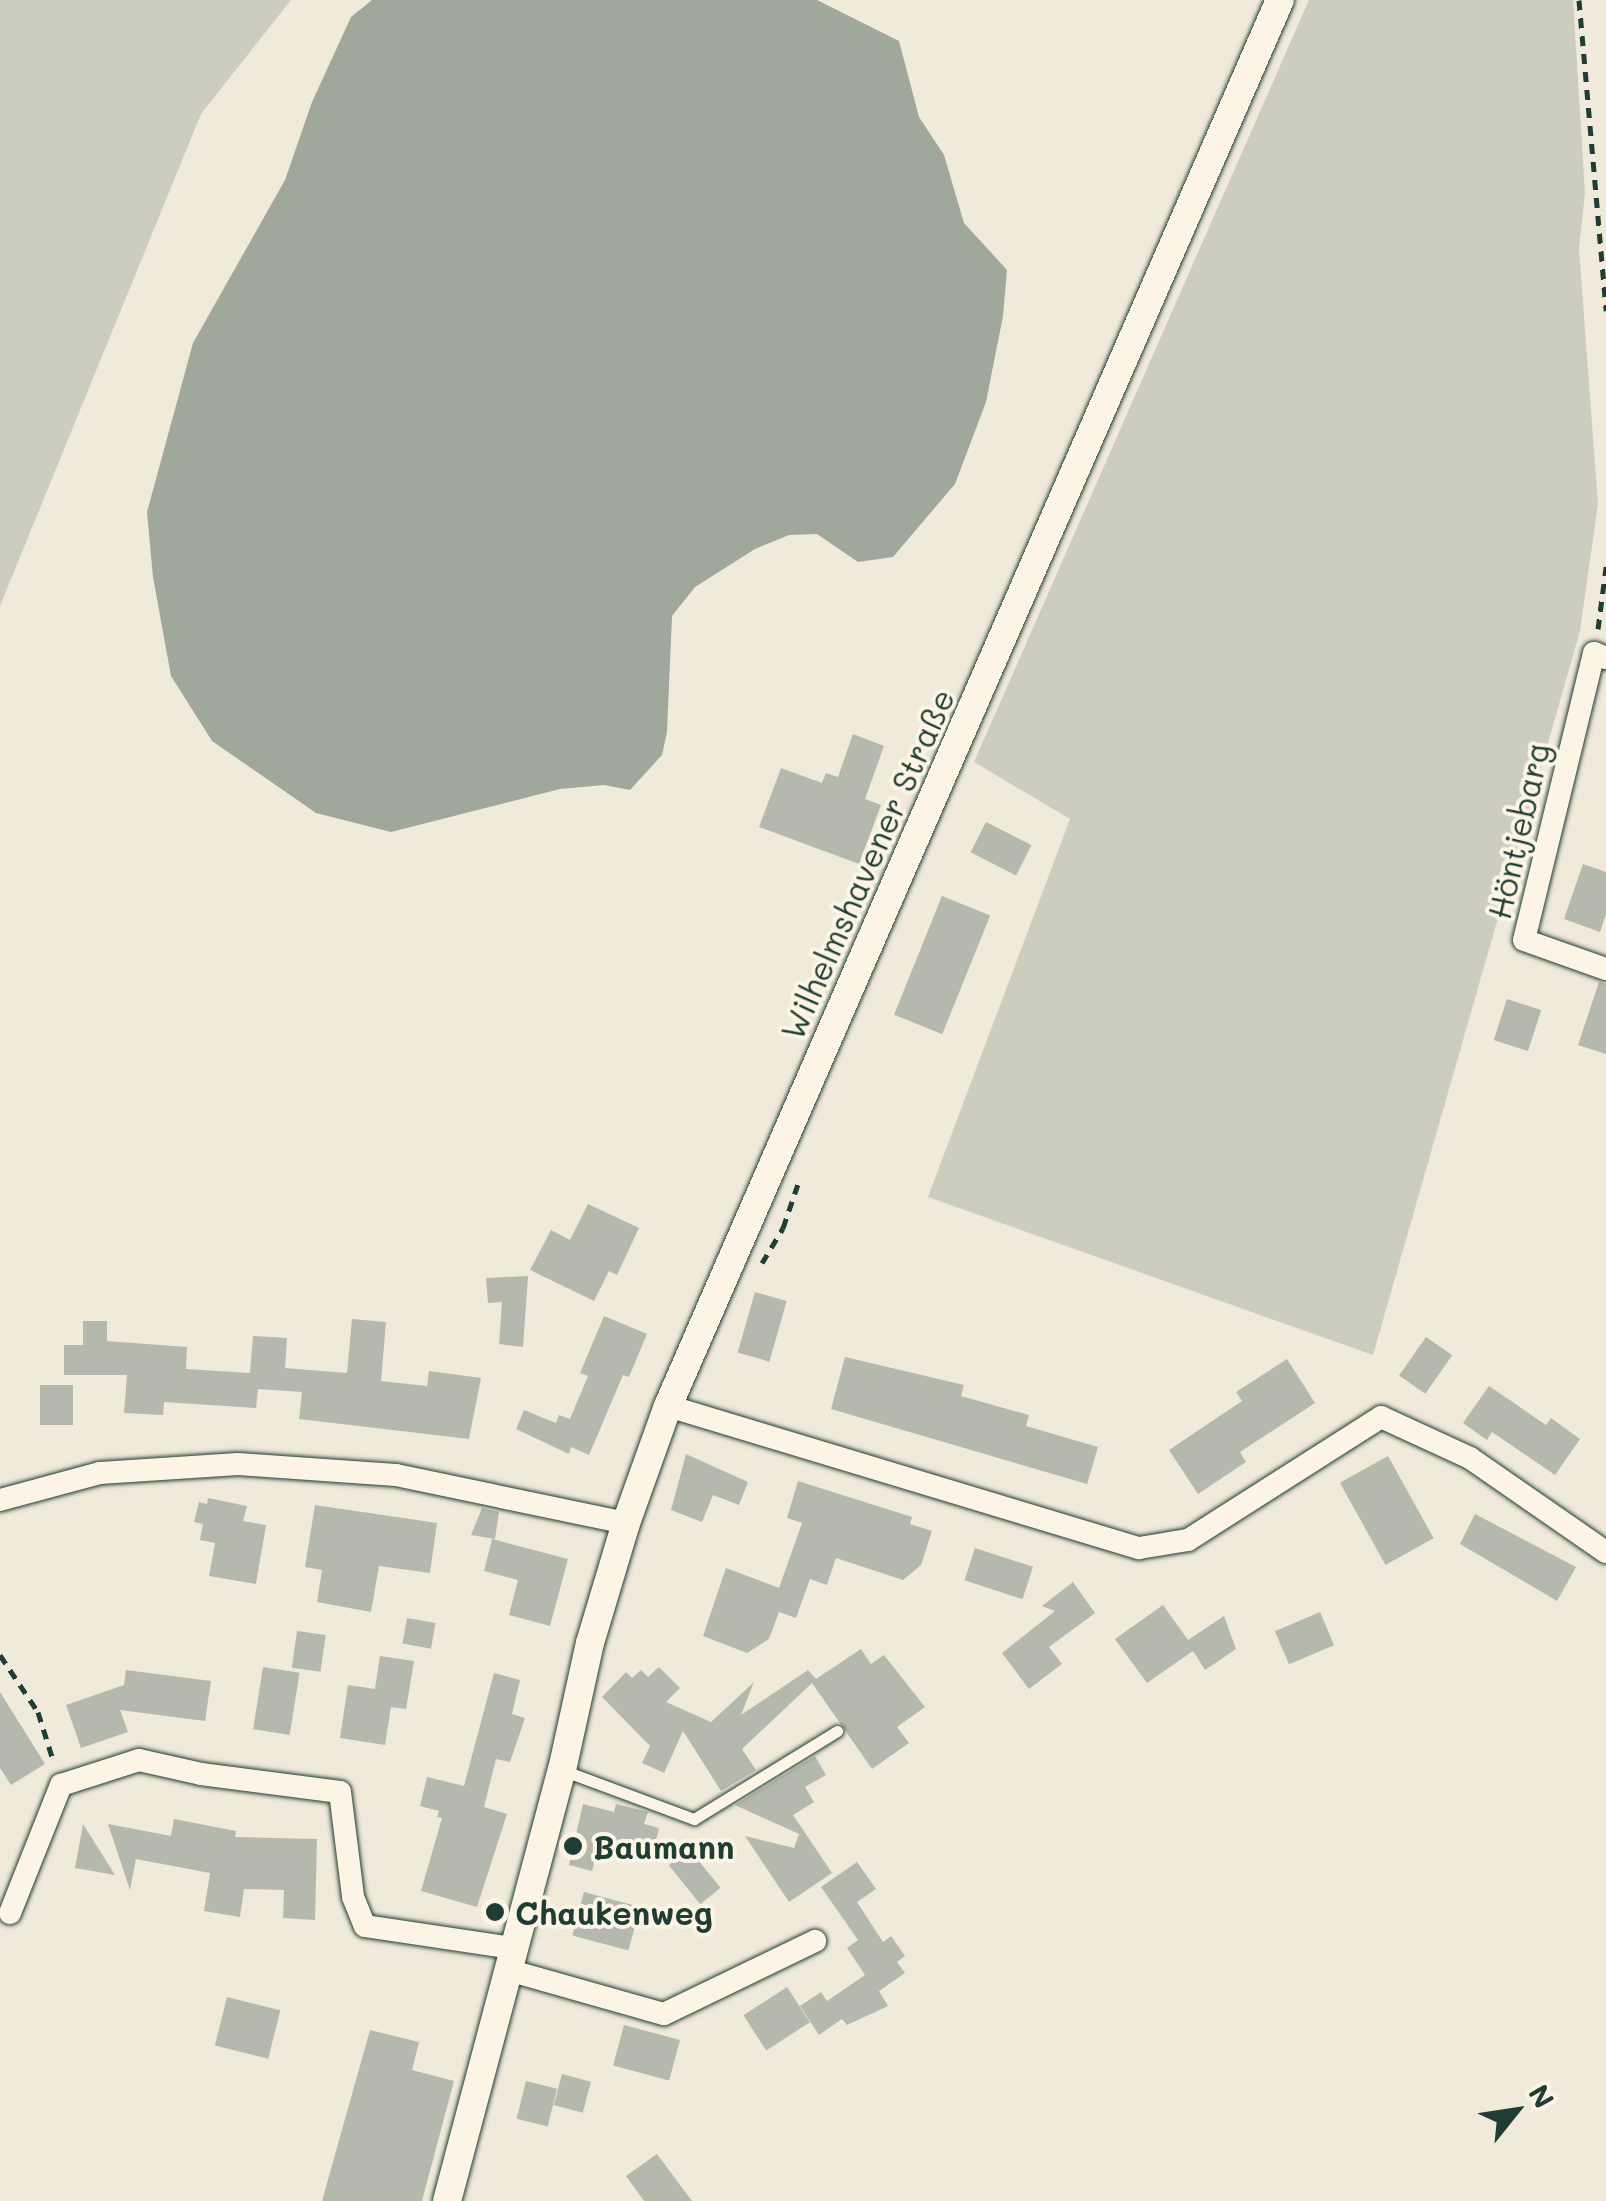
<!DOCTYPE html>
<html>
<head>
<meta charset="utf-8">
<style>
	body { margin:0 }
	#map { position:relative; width:1606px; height:2201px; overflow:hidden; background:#efeada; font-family:Mali,sans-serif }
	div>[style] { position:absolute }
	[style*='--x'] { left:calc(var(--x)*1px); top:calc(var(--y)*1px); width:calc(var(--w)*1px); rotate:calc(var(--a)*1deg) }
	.green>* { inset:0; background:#cccdbf }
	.water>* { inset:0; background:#9fa89a }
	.building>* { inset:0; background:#b5b9ad; transform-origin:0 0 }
	.path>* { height:5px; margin-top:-2.5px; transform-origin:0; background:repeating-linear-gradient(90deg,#1f3d34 0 10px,transparent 0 18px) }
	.roads { filter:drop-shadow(0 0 2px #1f3d34) drop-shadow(0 0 2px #1f3d34) }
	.service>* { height:11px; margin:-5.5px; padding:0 5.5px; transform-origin:5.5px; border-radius:5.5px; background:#fcf5e5 }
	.minor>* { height:22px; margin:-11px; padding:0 11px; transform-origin:11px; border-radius:11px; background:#fcf5e5 }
	.tertiary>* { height:28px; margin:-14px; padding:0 14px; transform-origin:14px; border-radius:14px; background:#fcf5e5 }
	.dots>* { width:28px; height:28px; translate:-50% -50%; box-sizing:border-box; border:5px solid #fcf5e5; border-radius:50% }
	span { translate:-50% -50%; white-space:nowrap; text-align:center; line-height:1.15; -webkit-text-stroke:8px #fcf5e5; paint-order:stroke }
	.street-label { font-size:32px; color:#1f3d34 }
	.poi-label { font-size:32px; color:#1f3d34; font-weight:700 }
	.left { translate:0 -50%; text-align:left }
	.north { position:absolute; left:1466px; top:2061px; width:100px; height:100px; -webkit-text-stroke:8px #fcf5e5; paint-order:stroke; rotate:60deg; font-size:28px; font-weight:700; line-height:40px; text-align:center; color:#1f3d34 }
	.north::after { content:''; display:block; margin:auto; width:35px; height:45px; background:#1f3d34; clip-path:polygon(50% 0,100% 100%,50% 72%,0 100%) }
</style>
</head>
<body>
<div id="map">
	<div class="green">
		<div style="clip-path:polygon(0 0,291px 0,201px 114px,0 606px)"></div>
		<div style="clip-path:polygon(1309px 0,1573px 0,1585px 193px,1579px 249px,1598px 504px,1580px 631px,1373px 1355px,928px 1197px,1070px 819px,974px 762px)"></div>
	</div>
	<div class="water">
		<div style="clip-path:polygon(372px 0,817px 0,899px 41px,919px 117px,944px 155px,964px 223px,1007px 270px,1003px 316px,986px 402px,955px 484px,893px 557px,858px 562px,817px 534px,789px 535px,755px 549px,695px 587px,672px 616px,667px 732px,662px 755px,630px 790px,604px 785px,560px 789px,391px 832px,316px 813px,212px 741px,171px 676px,153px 577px,147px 512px,193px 343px,285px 180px,312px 102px,351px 17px)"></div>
	</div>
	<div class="building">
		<div style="clip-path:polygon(853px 734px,884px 746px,865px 799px,881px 805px,859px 864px,759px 827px,781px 768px,822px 783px,826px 773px,838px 777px)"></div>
		<div style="left:986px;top:822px;width:51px;height:34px;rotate:27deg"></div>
		<div style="clip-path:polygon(1583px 864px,1606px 872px,1606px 914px,1600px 932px,1564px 919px)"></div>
		<div style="left:942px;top:896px;width:52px;height:128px;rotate:22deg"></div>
		<div style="clip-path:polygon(1599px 982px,1606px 984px,1606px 1054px,1578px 1045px)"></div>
		<div style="left:1507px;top:999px;width:36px;height:43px;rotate:18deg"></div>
		<div style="clip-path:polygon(588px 1204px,639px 1228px,617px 1275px,609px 1271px,594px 1301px,530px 1270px,551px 1230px,570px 1240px)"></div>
		<div style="clip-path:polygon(528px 1276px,523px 1347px,499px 1344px,502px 1302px,488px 1303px,486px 1278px)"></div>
		<div style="left:755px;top:1292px;width:33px;height:63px;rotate:16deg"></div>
		<div style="clip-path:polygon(604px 1316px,647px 1334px,629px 1377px,623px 1375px,589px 1455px,571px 1447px,569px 1454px,516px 1429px,524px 1410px,556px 1423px,559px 1415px,570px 1419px,588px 1376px,580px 1373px)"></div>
		<div style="clip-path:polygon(352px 1319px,386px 1322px,381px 1381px,427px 1386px,429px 1371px,481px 1378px,469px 1439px,299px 1419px,302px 1392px,258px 1389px,256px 1408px,164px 1402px,163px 1415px,124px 1413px,127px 1375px,64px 1375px,64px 1345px,83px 1345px,83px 1321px,107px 1321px,107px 1341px,187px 1347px,186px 1369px,250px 1373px,253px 1336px,287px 1338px,285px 1368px,347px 1373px)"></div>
		<div style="left:1426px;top:1337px;width:32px;height:47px;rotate:35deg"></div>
		<div style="clip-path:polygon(845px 1357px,964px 1385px,961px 1396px,1029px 1415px,1026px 1426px,1098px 1447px,1087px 1484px,831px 1409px)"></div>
		<div style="clip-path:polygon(1287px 1359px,1315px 1403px,1240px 1452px,1246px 1462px,1198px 1494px,1169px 1450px,1242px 1401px,1236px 1392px)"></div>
		<div style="left:40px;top:1385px;width:33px;height:40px"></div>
		<div style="clip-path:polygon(1489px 1386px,1546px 1425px,1551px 1418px,1580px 1439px,1555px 1475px,1492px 1432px,1487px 1440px,1463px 1423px)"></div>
		<div style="clip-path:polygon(686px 1454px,748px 1482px,739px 1505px,713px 1495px,702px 1522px,671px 1510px)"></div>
		<div style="left:1388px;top:1456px;width:94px;height:55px;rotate:61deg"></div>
		<div style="clip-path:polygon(798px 1481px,912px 1517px,910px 1524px,932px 1531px,921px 1565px,903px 1580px,836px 1558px,827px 1585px,810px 1579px,796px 1618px,779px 1612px,769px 1639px,747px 1653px,703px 1636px,726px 1568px,779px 1588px,802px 1523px,787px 1518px)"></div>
		<div style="clip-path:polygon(208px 1498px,247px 1506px,243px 1521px,266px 1525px,256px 1584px,209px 1576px,215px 1543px,200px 1540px,203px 1524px,194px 1522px,199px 1502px,207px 1504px)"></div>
		<div style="clip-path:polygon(315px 1505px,437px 1523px,430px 1573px,379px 1566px,371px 1612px,317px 1602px,322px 1570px,305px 1567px)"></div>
		<div style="clip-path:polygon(482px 1508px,499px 1512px,495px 1539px,471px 1535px)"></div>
		<div style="clip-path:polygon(1475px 1514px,1576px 1567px,1557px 1601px,1460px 1544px)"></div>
		<div style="clip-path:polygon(492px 1539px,568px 1559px,550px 1626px,509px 1615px,518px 1580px,484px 1571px)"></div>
		<div style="left:975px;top:1548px;width:61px;height:34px;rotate:18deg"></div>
		<div style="clip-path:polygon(1073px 1582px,1095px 1613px,1049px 1647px,1062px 1664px,1029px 1689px,1002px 1653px,1055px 1611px,1042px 1606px)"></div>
		<div style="clip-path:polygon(1163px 1605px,1188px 1640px,1224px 1616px,1236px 1649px,1205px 1670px,1193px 1651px,1147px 1683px,1115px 1639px)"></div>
		<div style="left:1320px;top:1612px;width:36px;height:49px;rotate:67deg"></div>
		<div style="left:407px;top:1618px;width:29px;height:26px;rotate:10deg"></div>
		<div style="left:297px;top:1631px;width:29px;height:37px;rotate:8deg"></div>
		<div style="clip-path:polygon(861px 1649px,871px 1664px,884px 1655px,925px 1707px,897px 1727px,909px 1743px,872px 1769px,812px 1683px,742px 1749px,756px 1770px,721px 1791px,683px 1731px,664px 1773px,642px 1763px,650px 1746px,602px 1697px,626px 1672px,632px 1678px,641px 1670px,648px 1677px,659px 1667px,680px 1688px,666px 1702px,711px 1722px,754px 1682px,741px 1715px,808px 1670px,816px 1679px)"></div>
		<div style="clip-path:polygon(380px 1656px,414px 1661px,406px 1709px,391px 1707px,385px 1745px,340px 1738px,348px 1685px,375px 1689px)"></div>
		<div style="left:263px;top:1667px;width:37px;height:63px;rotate:9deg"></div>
		<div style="clip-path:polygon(126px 1670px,211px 1681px,205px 1721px,120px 1710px,128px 1732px,81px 1748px,66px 1705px,124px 1685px)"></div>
		<div style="clip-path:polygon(494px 1673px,520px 1680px,512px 1714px,525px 1718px,510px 1762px,496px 1759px,484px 1807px,507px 1814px,477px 1907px,421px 1891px,442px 1818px,437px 1817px,439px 1811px,420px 1806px,427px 1777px,464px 1786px)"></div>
		<div style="clip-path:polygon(0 1692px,45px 1764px,11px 1785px,0 1768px)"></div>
		<div style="clip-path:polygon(815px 1756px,826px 1775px,805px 1787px,814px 1802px,793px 1815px,832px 1873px,789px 1902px,745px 1836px,794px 1848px,799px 1834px,735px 1805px)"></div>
		<div style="clip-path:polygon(583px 1804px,614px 1812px,616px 1804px,648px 1812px,644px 1824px,659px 1828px,651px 1861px,598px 1848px,592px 1871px,569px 1865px)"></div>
		<div style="clip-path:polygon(174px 1819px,236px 1831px,235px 1837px,317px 1839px,315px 1920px,283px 1918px,284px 1890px,244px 1889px,240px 1917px,204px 1911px,210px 1873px,136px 1859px,130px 1890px,108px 1824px,171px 1836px)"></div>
		<div style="clip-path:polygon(83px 1824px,115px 1875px,75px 1868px)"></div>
		<div style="left:689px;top:1849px;width:50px;height:26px;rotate:51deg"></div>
		<div style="clip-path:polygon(857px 1862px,876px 1889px,857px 1902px,883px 1942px,891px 1936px,905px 1956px,897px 1962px,905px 1973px,879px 1991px,888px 2006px,847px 2025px,842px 2019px,819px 2035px,800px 2006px,821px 1992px,827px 2001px,865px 1975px,847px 1948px,858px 1940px,821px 1887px)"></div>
		<div style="left:584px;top:1892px;width:58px;height:45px;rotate:15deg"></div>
		<div style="left:787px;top:1987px;width:42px;height:52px;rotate:57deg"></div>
		<div style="left:227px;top:1997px;width:55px;height:50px;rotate:14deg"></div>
		<div style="left:624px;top:2025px;width:58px;height:42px;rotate:15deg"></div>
		<div style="clip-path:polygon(370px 2030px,419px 2042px,412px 2070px,454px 2081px,422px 2201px,322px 2201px)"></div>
		<div style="left:562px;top:2074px;width:30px;height:32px;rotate:15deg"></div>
		<div style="left:526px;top:2081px;width:32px;height:39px;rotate:14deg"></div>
		<div style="clip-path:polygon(657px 2154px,692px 2201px,644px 2201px,626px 2176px)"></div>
	</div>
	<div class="path">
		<div style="--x:1579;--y:0;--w:312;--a:85"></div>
		<div style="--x:1598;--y:629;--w:63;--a:-82.6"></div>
		<div style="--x:762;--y:1263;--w:41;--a:-59"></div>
		<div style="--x:783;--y:1228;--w:53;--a:-71.2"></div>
		<div style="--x:0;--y:1655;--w:69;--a:56.3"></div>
		<div style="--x:38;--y:1712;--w:53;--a:72.6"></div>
	</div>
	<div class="roads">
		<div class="service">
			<div style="--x:562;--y:1770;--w:141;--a:20.4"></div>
			<div style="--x:694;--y:1819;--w:168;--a:-31.6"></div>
		</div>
		<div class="minor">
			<div style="--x:1606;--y:658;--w:13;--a:-157"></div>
			<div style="--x:1594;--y:653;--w:295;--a:103.7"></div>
			<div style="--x:1524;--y:940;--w:87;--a:19.5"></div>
			<div style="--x:668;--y:1406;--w:492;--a:16.8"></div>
			<div style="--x:1139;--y:1548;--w:50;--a:-9.3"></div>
			<div style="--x:1188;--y:1540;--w:229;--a:-32.5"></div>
			<div style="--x:1381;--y:1417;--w:98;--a:24.7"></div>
			<div style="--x:1470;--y:1458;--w:165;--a:34.7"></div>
			<div style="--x:0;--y:1500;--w:104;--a:-15.1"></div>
			<div style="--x:100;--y:1473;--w:138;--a:-3.7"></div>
			<div style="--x:238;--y:1464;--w:158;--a:4"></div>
			<div style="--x:396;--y:1475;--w:235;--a:11.8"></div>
			<div style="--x:10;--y:1913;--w:138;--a:-68.3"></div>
			<div style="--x:61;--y:1785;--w:82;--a:-17.8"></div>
			<div style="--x:139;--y:1760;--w:64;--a:12.7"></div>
			<div style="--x:201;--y:1774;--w:140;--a:7.4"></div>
			<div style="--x:340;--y:1792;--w:106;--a:82.9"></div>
			<div style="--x:353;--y:1897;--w:31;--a:68"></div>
			<div style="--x:365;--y:1926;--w:149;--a:8.5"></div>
			<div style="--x:508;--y:1970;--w:162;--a:15.8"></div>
			<div style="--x:664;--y:2014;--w:168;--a:-25.8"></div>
		</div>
		<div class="tertiary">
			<div style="--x:447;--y:2201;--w:446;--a:-75.1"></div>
			<div style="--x:562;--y:1770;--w:130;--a:-77.6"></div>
			<div style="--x:590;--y:1643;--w:125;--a:-73.3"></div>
			<div style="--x:626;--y:1523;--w:124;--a:-70.3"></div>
			<div style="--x:668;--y:1406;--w:1533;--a:-66.48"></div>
		</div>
	</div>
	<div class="dots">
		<div style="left:573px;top:1846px;background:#1f3d34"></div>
		<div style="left:495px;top:1912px;background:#1f3d34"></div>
	</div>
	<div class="street-label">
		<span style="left:1518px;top:831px;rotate:-77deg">Höntjebarg</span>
		<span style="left:867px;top:864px;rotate:-66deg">Wilhelmshavener Straße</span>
	</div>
	<div class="poi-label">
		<span class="left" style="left:593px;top:1846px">Baumann</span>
		<span class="left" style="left:515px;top:1912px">Chaukenweg</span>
	</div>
	<div class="north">N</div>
</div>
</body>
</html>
